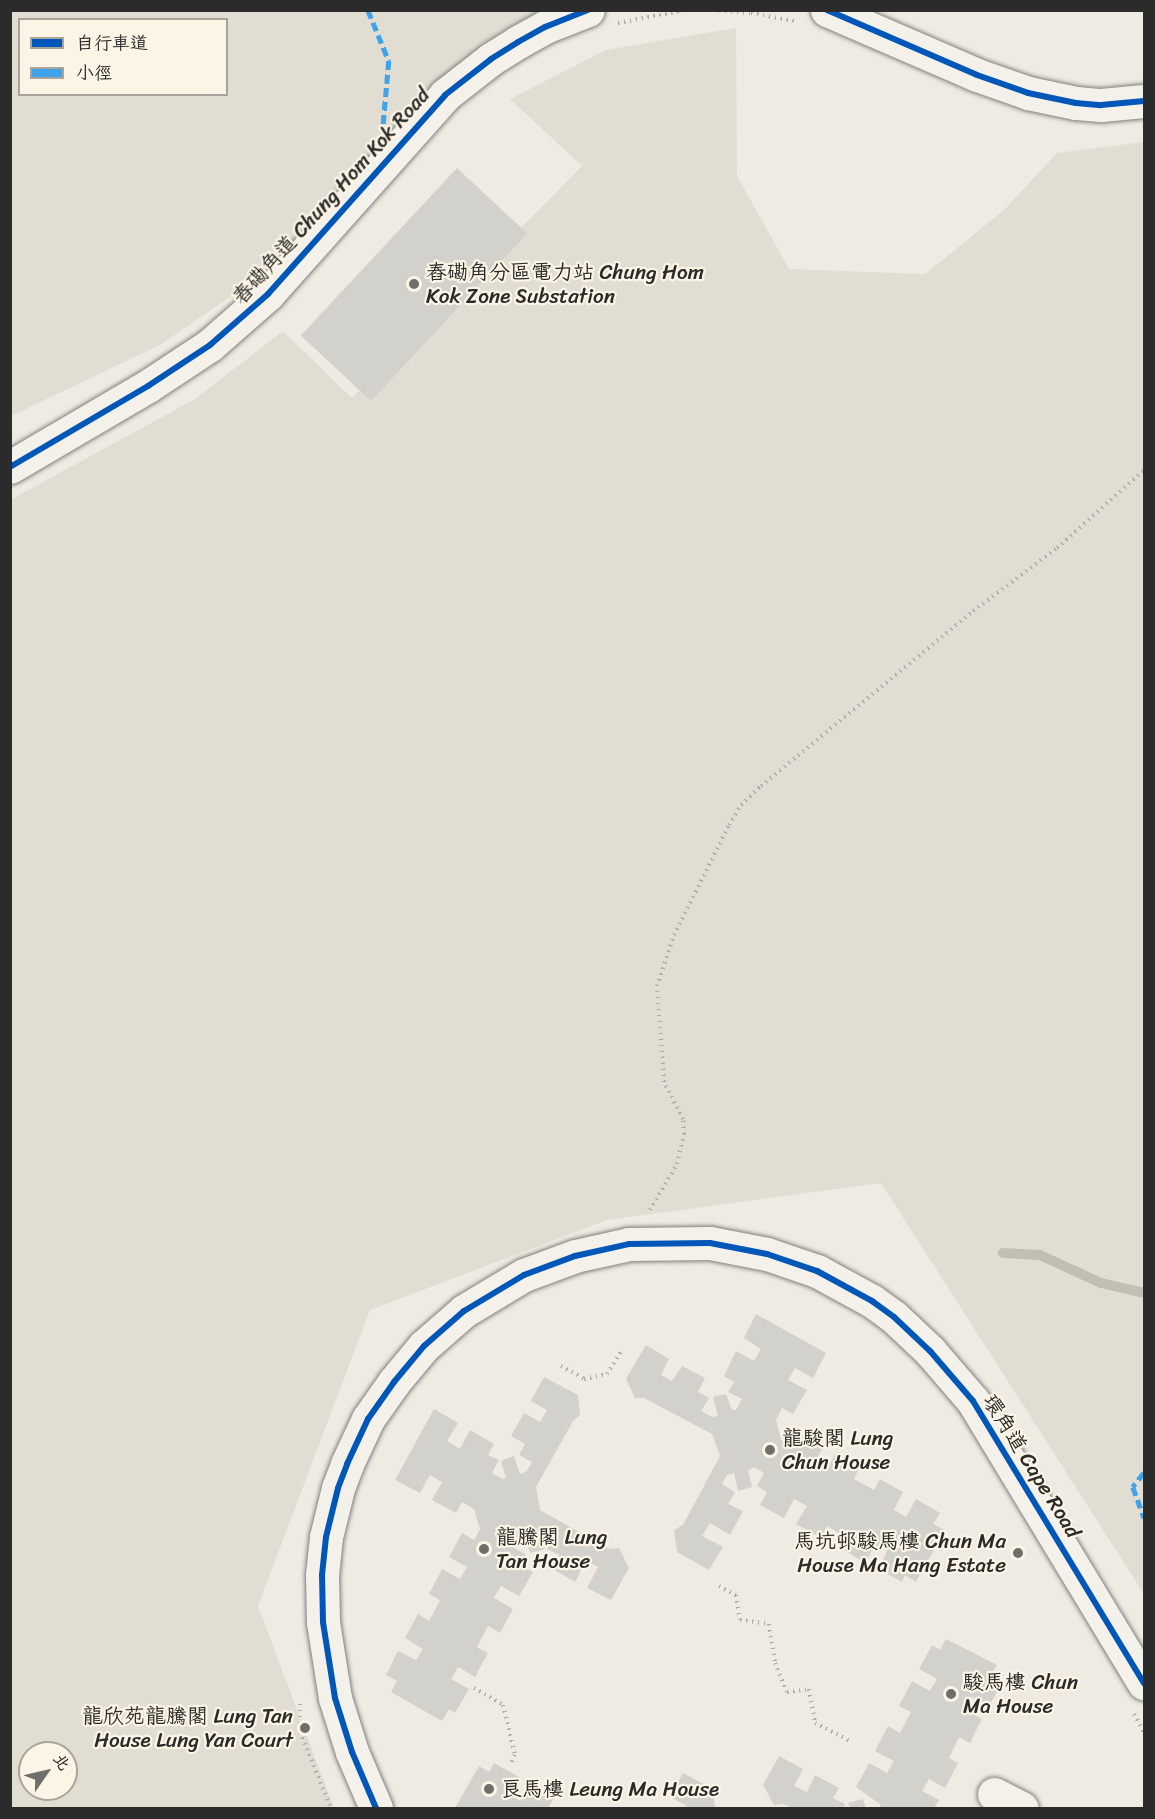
<!DOCTYPE html>
<html>
<head>
<meta charset="utf-8">
<style>
	body { margin:0 }
	#map { position:relative; width:1155px; height:1819px; overflow:hidden; background:#efebe3; font-family:Sriracha,"LXGW WenKai TC",sans-serif }
	div>[style] { position:absolute }
	[style*='--x'] { left:calc(var(--x)*1px); top:calc(var(--y)*1px); width:calc(var(--w)*1px); rotate:calc(var(--a)*1deg) }
	.green>* { inset:0; background:#e1ddd2 }
	.stream>* { height:10px; margin:-5px; padding:0 5px; transform-origin:5px; border-radius:5px; background:#c2beb4 }
	.building>* { inset:0; background:#d3d1cb; transform-origin:0 0 }
	.path>* { height:4px; margin-top:-2px; transform-origin:0; background:repeating-linear-gradient(90deg,#afada9 0 1.5px,transparent 0 6px) }
	.roads { filter:drop-shadow(0 0 2px #83817e) drop-shadow(0 0 2px #83817e) }
	.minor>* { height:33px; margin:-16.5px; padding:0 16.5px; transform-origin:16.5px; border-radius:16.5px; background:#f4f1eb }
	.quiet>* { height:4.5px; margin-top:-2.25px; transform-origin:0; background:repeating-linear-gradient(90deg,#3ea3eb 0 9px,transparent 0 13.5px) }
	.cycleway>* { height:6px; margin:-3px; padding:0 3px; transform-origin:3px; border-radius:3px; background:#0057b8 }
	.dots>* { width:16px; height:16px; translate:-50% -50%; box-sizing:border-box; border:3px solid #fcf5e5; border-radius:50% }
	span { translate:-50% -50%; white-space:nowrap; text-align:center; line-height:1.15; -webkit-text-stroke:4.5px #fcf5e5; paint-order:stroke }
	.street-label { font-size:21px; color:#2b2b2b }
	.poi-label { font-size:21px; color:#2b2b2b }
	.left { translate:0 -50%; text-align:left }
	.right { translate:-100% -50%; text-align:right }
	.frame { position:absolute; inset:0; border:12px solid #2b2b2b; pointer-events:none }
	.legend { position:absolute; left:18px; top:18px; width:210px; height:78px; box-sizing:border-box; background:#fcf5e5; border:2px solid #a8a49b; margin:0; padding:8px 10px; list-style:none; font-size:18px; color:#2b2b2b }
	.legend li { display:flex; align-items:center; gap:12px; height:30px }
	.legend b { width:30px; border:2px solid #a8a49b }
	.north { position:absolute; left:18px; top:1741px; width:60px; height:60px; box-sizing:border-box; background:#fcf5e5; border:2px solid #a8a49b; border-radius:50%; rotate:56deg; font-size:16px; font-weight:700; line-height:24px; text-align:center; color:#2b2b2b }
	.north::after { content:''; display:block; margin:auto; width:21px; height:27px; background:#706e6b; clip-path:polygon(50% 0,100% 100%,50% 72%,0 100%) }
</style>
</head>
<body>
<div id="map">
	<div class="green">
		<div style="clip-path:polygon(evenodd,11px 11px,543px 11px,474px 65px,240px 290px,160px 345px,11px 416px,11px 11px,20px 20px,226px 20px,226px 94px,20px 94px,20px 20px)"></div>
		<div style="clip-path:polygon(evenodd,736px 28px,737px 176px,789px 269px,925px 274px,1004px 210px,1057px 153px,1144px 142px,1144px 1594px,881px 1183px,607px 1220px,370px 1310px,258px 1606px,334px 1808px,11px 1808px,10px 500px,195px 399px,283px 331px,352px 398px,582px 166px,510px 99px,606px 50px,736px 28px,30px 1753px,66px 1753px,66px 1789px,30px 1789px,30px 1753px)"></div>
	</div>
	<div class="stream">
		<div style="--x:1003;--y:1253;--w:37;--a:3"></div>
		<div style="--x:1040;--y:1255;--w:67;--a:24.7"></div>
		<div style="--x:1101;--y:1283;--w:44;--a:13.1"></div>
	</div>
	<div class="building">
		<div style="left:457px;top:168px;width:96px;height:229px;rotate:43deg"></div>
		<div style="clip-path:polygon(756px 1314px,826px 1353px,813px 1378px,795px 1368px,788px 1380px,807px 1390px,793px 1414px,782px 1408px,776px 1420px,781px 1440px,792px 1445px,799px 1434px,823px 1447px,813px 1465px,826px 1472px,835px 1454px,860px 1467px,854px 1479px,863px 1484px,874px 1490px,880px 1479px,903px 1492px,894px 1510px,906px 1517px,916px 1499px,940px 1513px,933px 1524px,945px 1530px,916px 1582px,905px 1575px,902px 1582px,878px 1569px,887px 1551px,875px 1545px,865px 1563px,842px 1549px,848px 1538px,837px 1532px,827px 1526px,821px 1538px,796px 1524px,807px 1506px,794px 1499px,784px 1518px,760px 1505px,767px 1492px,757px 1486px,764px 1473px,754px 1467px,748px 1470px,752px 1487px,738px 1491px,734px 1473px,727px 1475px,722px 1484px,735px 1492px,728px 1504px,743px 1511px,730px 1535px,710px 1523px,702px 1536px,723px 1547px,709px 1570px,677px 1552px,674px 1530px,683px 1525px,720px 1456px,712px 1434px,644px 1398px,635px 1398px,626px 1379px,646px 1345px,669px 1359px,661px 1375px,672px 1381px,682px 1366px,705px 1378px,698px 1392px,709px 1398px,701px 1411px,712px 1417px,718px 1416px,713px 1397px,726px 1394px,732px 1410px,736px 1410px,742px 1399px,728px 1392px,734px 1382px,724px 1376px,736px 1351px,754px 1361px,761px 1349px,744px 1338px)"></div>
		<div style="clip-path:polygon(544px 1377px,578px 1395px,580px 1415px,573px 1421px,536px 1487px,540px 1510px,609px 1549px,619px 1548px,629px 1568px,611px 1600px,587px 1588px,598px 1567px,586px 1561px,575px 1582px,551px 1568px,559px 1555px,547px 1549px,554px 1534px,545px 1530px,537px 1532px,545px 1549px,530px 1553px,524px 1536px,518px 1537px,513px 1547px,526px 1555px,520px 1565px,533px 1572px,519px 1596px,501px 1586px,494px 1598px,513px 1609px,500px 1633px,488px 1626px,477px 1647px,488px 1653px,475px 1677px,458px 1667px,451px 1679px,469px 1689px,455px 1713px,449px 1709px,442px 1721px,391px 1692px,397px 1681px,386px 1675px,398px 1651px,416px 1660px,423px 1649px,405px 1638px,418px 1614px,429px 1621px,440px 1600px,429px 1594px,442px 1569px,460px 1579px,467px 1567px,449px 1557px,462px 1533px,474px 1540px,480px 1529px,474px 1509px,462px 1502px,456px 1513px,432px 1500px,442px 1482px,430px 1475px,420px 1493px,395px 1480px,434px 1409px,458px 1423px,447px 1441px,460px 1449px,470px 1430px,494px 1444px,488px 1455px,499px 1460px,492px 1473px,502px 1479px,506px 1478px,501px 1461px,514px 1456px,520px 1474px,526px 1472px,532px 1462px,519px 1455px,525px 1444px,511px 1436px,524px 1413px,540px 1422px,547px 1410px,531px 1401px)"></div>
		<div style="clip-path:polygon(946px 1639px,997px 1665px,990px 1677px,1002px 1683px,989px 1706px,972px 1697px,965px 1709px,982px 1719px,970px 1743px,959px 1737px,949px 1758px,958px 1763px,945px 1788px,929px 1779px,922px 1791px,939px 1800px,934px 1808px,879px 1808px,881px 1805px,856px 1787px,869px 1763px,887px 1773px,894px 1761px,875px 1751px,888px 1726px,900px 1733px,911px 1712px,899px 1706px,912px 1681px,930px 1691px,937px 1679px,919px 1669px,932px 1645px,940px 1650px)"></div>
		<div style="clip-path:polygon(779px 1756px,803px 1769px,794px 1786px,807px 1792px,815px 1775px,839px 1788px,833px 1798px,845px 1804px,843px 1808px,792px 1808px,784px 1804px,774px 1805px,763px 1785px)"></div>
		<div style="clip-path:polygon(494px 1763px,519px 1777px,509px 1795px,521px 1801px,531px 1783px,555px 1797px,548px 1808px,455px 1808px,479px 1766px,489px 1772px)"></div>
		<div style="clip-path:polygon(683px 1773px,713px 1789px,715px 1808px,686px 1808px,687px 1806px,670px 1797px)"></div>
		<div style="clip-path:polygon(863px 1799px,866px 1808px,850px 1808px,848px 1803px)"></div>
	</div>
	<div class="path">
		<div style="--x:713;--y:10;--w:38;--a:5"></div>
		<div style="--x:751;--y:13;--w:46;--a:10.1"></div>
		<div style="--x:618;--y:23;--w:68;--a:-11"></div>
		<div style="--x:650;--y:1210;--w:53;--a:-59.6"></div>
		<div style="--x:677;--y:1164;--w:31;--a:-77"></div>
		<div style="--x:684;--y:1134;--w:15;--a:-94"></div>
		<div style="--x:683;--y:1119;--w:42;--a:-117.2"></div>
		<div style="--x:664;--y:1082;--w:96;--a:-94.2"></div>
		<div style="--x:657;--y:986;--w:54;--a:-71.6"></div>
		<div style="--x:674;--y:935;--w:123;--a:-63.4"></div>
		<div style="--x:729;--y:825;--w:23;--a:-59"></div>
		<div style="--x:741;--y:805;--w:28;--a:-44"></div>
		<div style="--x:761;--y:786;--w:275;--a:-39.5"></div>
		<div style="--x:973;--y:611;--w:105;--a:-36.9"></div>
		<div style="--x:1057;--y:548;--w:117;--a:-41.9"></div>
		<div style="--x:561;--y:1366;--w:26;--a:29"></div>
		<div style="--x:584;--y:1379;--w:24;--a:-12"></div>
		<div style="--x:607;--y:1374;--w:28;--a:-58"></div>
		<div style="--x:719;--y:1586;--w:19;--a:28"></div>
		<div style="--x:736;--y:1595;--w:25;--a:81"></div>
		<div style="--x:740;--y:1620;--w:29;--a:8"></div>
		<div style="--x:769;--y:1624;--w:39;--a:81"></div>
		<div style="--x:775;--y:1663;--w:31;--a:68"></div>
		<div style="--x:787;--y:1692;--w:22;--a:-8"></div>
		<div style="--x:809;--y:1689;--w:35;--a:80"></div>
		<div style="--x:815;--y:1723;--w:39;--a:27"></div>
		<div style="--x:474;--y:1688;--w:34;--a:30"></div>
		<div style="--x:503;--y:1705;--w:51;--a:76.5"></div>
		<div style="--x:515;--y:1755;--w:11;--a:117"></div>
		<div style="--x:300;--y:1704;--w:28;--a:90"></div>
		<div style="--x:300;--y:1732;--w:82;--a:67.8"></div>
		<div style="--x:1134;--y:1714;--w:21;--a:61"></div>
	</div>
	<div class="roads">
		<div class="minor">
			<div style="--x:827;--y:10;--w:163;--a:23.4"></div>
			<div style="--x:977;--y:75;--w:54;--a:19.4"></div>
			<div style="--x:1028;--y:93;--w:49;--a:11.8"></div>
			<div style="--x:1076;--y:103;--w:25;--a:5"></div>
			<div style="--x:1101;--y:105;--w:43;--a:-5.3"></div>
			<div style="--x:10;--y:467;--w:160;--a:-30.4"></div>
			<div style="--x:148;--y:386;--w:74;--a:-33.5"></div>
			<div style="--x:210;--y:345;--w:77;--a:-41.3"></div>
			<div style="--x:268;--y:294;--w:266;--a:-48.3"></div>
			<div style="--x:445;--y:95;--w:58;--a:-38"></div>
			<div style="--x:491;--y:59;--w:32;--a:-32"></div>
			<div style="--x:518;--y:42;--w:31;--a:-29"></div>
			<div style="--x:545;--y:27;--w:46;--a:-21.6"></div>
			<div style="--x:994;--y:1794;--w:31;--a:27"></div>
			<div style="--x:376;--y:1808;--w:61;--a:-113.2"></div>
			<div style="--x:352;--y:1752;--w:57;--a:-107.5"></div>
			<div style="--x:335;--y:1698;--w:77;--a:-99"></div>
			<div style="--x:323;--y:1622;--w:47;--a:-91.2"></div>
			<div style="--x:322;--y:1575;--w:38;--a:-84"></div>
			<div style="--x:326;--y:1537;--w:50;--a:-76.2"></div>
			<div style="--x:338;--y:1488;--w:26;--a:-69"></div>
			<div style="--x:347;--y:1464;--w:50;--a:-65"></div>
			<div style="--x:368;--y:1419;--w:45;--a:-54.9"></div>
			<div style="--x:394;--y:1382;--w:47;--a:-50.2"></div>
			<div style="--x:424;--y:1346;--w:53;--a:-41.2"></div>
			<div style="--x:464;--y:1311;--w:70;--a:-31"></div>
			<div style="--x:524;--y:1275;--w:54;--a:-20.4"></div>
			<div style="--x:575;--y:1256;--w:55;--a:-12.5"></div>
			<div style="--x:629;--y:1244;--w:81;--a:-0.7"></div>
			<div style="--x:710;--y:1243;--w:58;--a:10.9"></div>
			<div style="--x:767;--y:1254;--w:53;--a:18.8"></div>
			<div style="--x:817;--y:1271;--w:63;--a:28.6"></div>
			<div style="--x:872;--y:1301;--w:27;--a:36"></div>
			<div style="--x:894;--y:1317;--w:50;--a:43.4"></div>
			<div style="--x:930;--y:1351;--w:66;--a:49.3"></div>
			<div style="--x:973;--y:1401;--w:330;--a:58.8"></div>
		</div>
	</div>
	<div class="quiet">
		<div style="--x:368;--y:10;--w:55;--a:67.6"></div>
		<div style="--x:389;--y:61;--w:67;--a:95.1"></div>
		<div style="--x:1144;--y:1473;--w:18;--a:128"></div>
		<div style="--x:1133;--y:1487;--w:33;--a:70"></div>
	</div>
	<div class="cycleway">
		<div style="--x:827;--y:10;--w:163;--a:23.4"></div>
		<div style="--x:977;--y:75;--w:54;--a:19.4"></div>
		<div style="--x:1028;--y:93;--w:49;--a:11.8"></div>
		<div style="--x:1076;--y:103;--w:25;--a:5"></div>
		<div style="--x:1101;--y:105;--w:43;--a:-5.3"></div>
		<div style="--x:10;--y:467;--w:160;--a:-30.4"></div>
		<div style="--x:148;--y:386;--w:74;--a:-33.5"></div>
		<div style="--x:210;--y:345;--w:77;--a:-41.3"></div>
		<div style="--x:268;--y:294;--w:266;--a:-48.3"></div>
		<div style="--x:445;--y:95;--w:58;--a:-38"></div>
		<div style="--x:491;--y:59;--w:32;--a:-32"></div>
		<div style="--x:518;--y:42;--w:31;--a:-29"></div>
		<div style="--x:545;--y:27;--w:46;--a:-21.6"></div>
		<div style="--x:376;--y:1808;--w:61;--a:-113.2"></div>
		<div style="--x:352;--y:1752;--w:57;--a:-107.5"></div>
		<div style="--x:335;--y:1698;--w:77;--a:-99"></div>
		<div style="--x:323;--y:1622;--w:47;--a:-91.2"></div>
		<div style="--x:322;--y:1575;--w:38;--a:-84"></div>
		<div style="--x:326;--y:1537;--w:50;--a:-76.2"></div>
		<div style="--x:338;--y:1488;--w:26;--a:-69"></div>
		<div style="--x:347;--y:1464;--w:50;--a:-65"></div>
		<div style="--x:368;--y:1419;--w:45;--a:-54.9"></div>
		<div style="--x:394;--y:1382;--w:47;--a:-50.2"></div>
		<div style="--x:424;--y:1346;--w:53;--a:-41.2"></div>
		<div style="--x:464;--y:1311;--w:70;--a:-31"></div>
		<div style="--x:524;--y:1275;--w:54;--a:-20.4"></div>
		<div style="--x:575;--y:1256;--w:55;--a:-12.5"></div>
		<div style="--x:629;--y:1244;--w:81;--a:-0.7"></div>
		<div style="--x:710;--y:1243;--w:58;--a:10.9"></div>
		<div style="--x:767;--y:1254;--w:53;--a:18.8"></div>
		<div style="--x:817;--y:1271;--w:63;--a:28.6"></div>
		<div style="--x:872;--y:1301;--w:27;--a:36"></div>
		<div style="--x:894;--y:1317;--w:50;--a:43.4"></div>
		<div style="--x:930;--y:1351;--w:66;--a:49.3"></div>
		<div style="--x:973;--y:1401;--w:330;--a:58.8"></div>
	</div>
	<div class="dots">
		<div style="left:414px;top:284px;background:#706e6b"></div>
		<div style="left:770px;top:1450px;background:#706e6b"></div>
		<div style="left:484px;top:1549px;background:#706e6b"></div>
		<div style="left:1018px;top:1553px;background:#706e6b"></div>
		<div style="left:951px;top:1694px;background:#706e6b"></div>
		<div style="left:305px;top:1728px;background:#706e6b"></div>
		<div style="left:489px;top:1789px;background:#706e6b"></div>
	</div>
	<div class="street-label">
		<span style="left:331px;top:196px;rotate:-48deg">舂磡角道 Chung Hom Kok Road</span>
		<span style="left:1032px;top:1466px;rotate:58deg">環角道 Cape Road</span>
	</div>
	<div class="poi-label">
		<span class="left" style="left:426px;top:284px">舂磡角分區電力站 Chung Hom<br>Kok Zone Substation</span>
		<span class="left" style="left:782px;top:1450px">龍駿閣 Lung<br>Chun House</span>
		<span class="left" style="left:496px;top:1549px">龍騰閣 Lung<br>Tan House</span>
		<span class="right" style="left:1006px;top:1553px">馬坑邨駿馬樓 Chun Ma<br>House Ma Hang Estate</span>
		<span class="left" style="left:963px;top:1694px">駿馬樓 Chun<br>Ma House</span>
		<span class="right" style="left:293px;top:1728px">龍欣苑龍騰閣 Lung Tan<br>House Lung Yan Court</span>
		<span class="left" style="left:501px;top:1789px">良馬樓 Leung Ma House</span>
	</div>
	<div class="frame"></div>
	<ul class="legend">
	<li><b style="height:8px;background:#0057b8"></b>自行車道</li>
	<li><b style="height:8px;background:#3ea3eb"></b>小徑</li>
	</ul>
	<div class="north">北</div>
</div>
</body>
</html>
